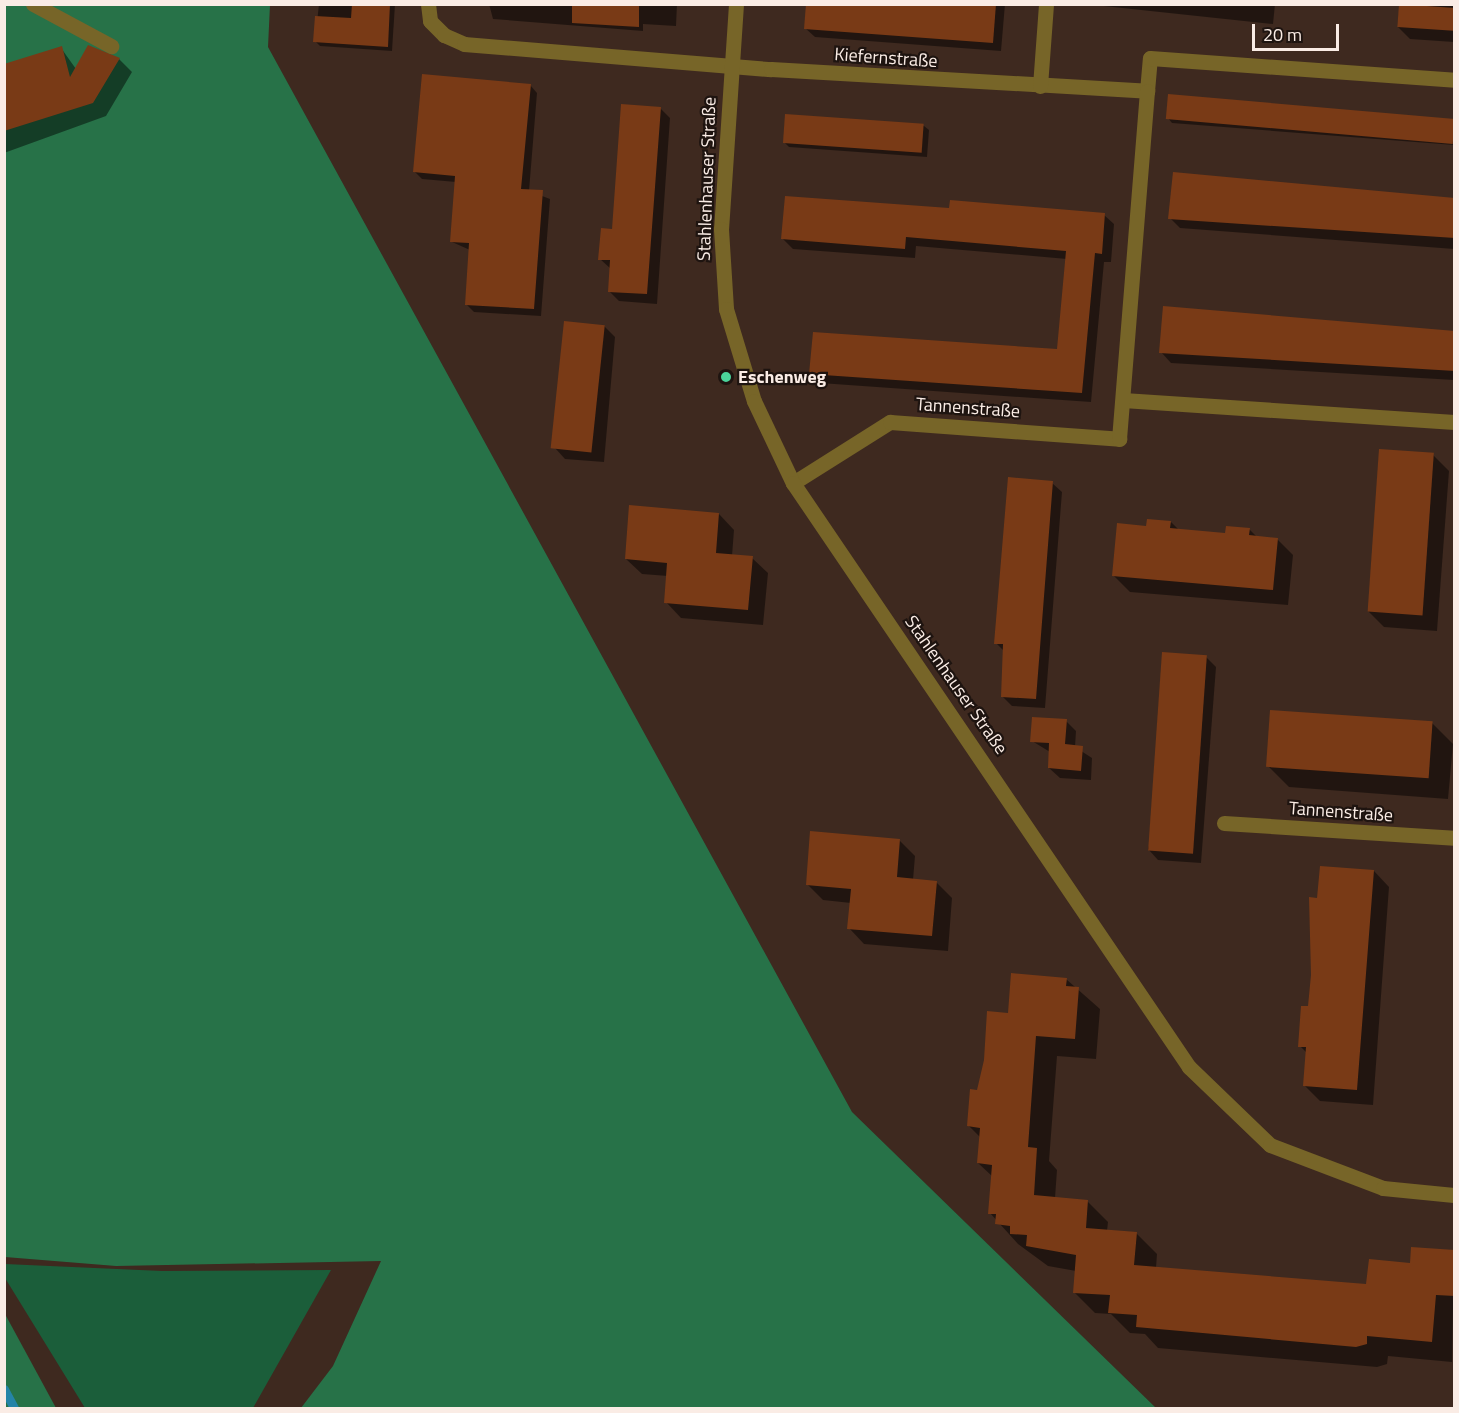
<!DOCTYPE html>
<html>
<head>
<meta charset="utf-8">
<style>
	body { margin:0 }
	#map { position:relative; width:1459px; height:1413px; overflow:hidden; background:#3e291f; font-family:"Titillium Web",sans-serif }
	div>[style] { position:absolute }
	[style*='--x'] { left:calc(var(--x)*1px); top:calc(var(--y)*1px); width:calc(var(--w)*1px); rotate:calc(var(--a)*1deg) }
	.green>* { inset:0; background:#1b5e3a }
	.forest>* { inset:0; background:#277248 }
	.shadow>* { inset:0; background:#0007 }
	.stream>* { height:9px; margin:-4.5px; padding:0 4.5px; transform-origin:4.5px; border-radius:4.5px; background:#2584a7 }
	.building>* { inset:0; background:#793a16; transform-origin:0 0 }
	.minor>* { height:15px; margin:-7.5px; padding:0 7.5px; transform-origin:7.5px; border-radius:7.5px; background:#776528 }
	.tertiary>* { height:15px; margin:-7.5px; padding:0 7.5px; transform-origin:7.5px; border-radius:7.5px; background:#776528 }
	.dots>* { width:16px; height:16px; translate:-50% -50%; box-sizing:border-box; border:3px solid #1e1410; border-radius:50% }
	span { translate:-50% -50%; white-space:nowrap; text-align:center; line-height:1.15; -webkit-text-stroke:4.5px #1e1410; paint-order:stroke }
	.street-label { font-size:18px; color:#faece5 }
	.poi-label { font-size:18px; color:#faece5; font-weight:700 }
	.left { translate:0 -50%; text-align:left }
	.frame { position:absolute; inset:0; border:6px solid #faece5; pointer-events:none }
	.scale { position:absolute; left:1252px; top:24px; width:87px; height:27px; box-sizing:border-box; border:3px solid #faece5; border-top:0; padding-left:8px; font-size:18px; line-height:21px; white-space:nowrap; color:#faece5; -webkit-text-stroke:4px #1e1410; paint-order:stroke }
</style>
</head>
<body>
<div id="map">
	<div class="green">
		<div style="clip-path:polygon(5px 1264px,162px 1271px,331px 1270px,253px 1408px,85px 1408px,5px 1278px)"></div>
	</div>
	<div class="forest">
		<div style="clip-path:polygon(4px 5px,270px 5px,268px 47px,852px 1112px,1156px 1408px,301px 1408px,333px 1366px,381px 1261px,116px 1266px,5px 1257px)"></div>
		<div style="clip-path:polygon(5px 1314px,56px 1408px,5px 1408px)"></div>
	</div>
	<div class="shadow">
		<div style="clip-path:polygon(319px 4px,395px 4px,392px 51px,320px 46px,315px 41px)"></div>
		<div style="clip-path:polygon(489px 4px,677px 4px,676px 26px,643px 24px,643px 31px,493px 19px)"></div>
		<div style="clip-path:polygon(807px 4px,1005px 4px,1001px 51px,815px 37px,805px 28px)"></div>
		<div style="clip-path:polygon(1085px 4px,1275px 4px,1273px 24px)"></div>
		<div style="clip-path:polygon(1454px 4px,1454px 42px,1410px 39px,1398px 27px,1413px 4px)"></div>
		<div style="clip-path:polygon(61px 48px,76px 69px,119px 59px,132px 72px,106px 116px,4px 153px,4px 66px)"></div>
		<div style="clip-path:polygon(530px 85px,537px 93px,529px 191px,550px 199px,541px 316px,474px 312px,466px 304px,470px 250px,452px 242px,456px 182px,422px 179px,414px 171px)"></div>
		<div style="clip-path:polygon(660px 108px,670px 118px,657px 304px,619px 301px,609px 291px,611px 269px,600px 259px)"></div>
		<div style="clip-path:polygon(1168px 118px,1454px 119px,1454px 145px,1172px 123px)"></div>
		<div style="clip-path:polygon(924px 126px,929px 130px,927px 157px,789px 147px,784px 142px)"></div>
		<div style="clip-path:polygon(1454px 199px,1454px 249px,1180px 228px,1170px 218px)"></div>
		<div style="clip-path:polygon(951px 210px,1104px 215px,1114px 224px,1111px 262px,1104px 262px,1091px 402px,820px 383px,811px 374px,1059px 350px,1067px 259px,916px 246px,915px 258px,793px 249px,783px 239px)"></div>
		<div style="clip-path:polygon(604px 326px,615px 337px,604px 462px,565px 459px,555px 448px)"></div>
		<div style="clip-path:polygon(1454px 333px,1454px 380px,1171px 363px,1161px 352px)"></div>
		<div style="clip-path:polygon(1433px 455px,1449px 471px,1437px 631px,1384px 627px,1368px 611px)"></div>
		<div style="clip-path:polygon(1052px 483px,1062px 492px,1045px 708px,1012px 706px,1002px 696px,1005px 652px,996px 643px)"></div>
		<div style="clip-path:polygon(719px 514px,734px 530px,732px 556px,752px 558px,768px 573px,763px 625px,681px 618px,666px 602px,668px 576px,642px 574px,626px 559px)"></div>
		<div style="clip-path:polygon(1171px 522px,1179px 530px,1226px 535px,1249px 529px,1257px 537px,1277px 539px,1293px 555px,1288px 605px,1130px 592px,1114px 576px)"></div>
		<div style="clip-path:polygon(1206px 657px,1216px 667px,1201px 863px,1158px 860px,1148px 849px)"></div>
		<div style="clip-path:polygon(1066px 721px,1076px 731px,1075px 747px,1092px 758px,1091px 780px,1060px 778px,1049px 768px,1050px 752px,1032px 741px)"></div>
		<div style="clip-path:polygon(1432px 723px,1453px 744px,1448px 799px,1289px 787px,1268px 766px)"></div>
		<div style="clip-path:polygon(899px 840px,915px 856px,913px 880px,936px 882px,952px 898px,948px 951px,864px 944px,849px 928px,851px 903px,823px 900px,807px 884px)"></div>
		<div style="clip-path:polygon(1374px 871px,1389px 887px,1373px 1105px,1320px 1101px,1304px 1085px,1307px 1053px,1300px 1046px,1310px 1008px,1318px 900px)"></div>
		<div style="clip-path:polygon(1066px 979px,1100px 1009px,1096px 1059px,1057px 1056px,1049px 1161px,1057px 1170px,1055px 1198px,1087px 1201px,1108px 1222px,1107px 1231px,1136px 1233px,1157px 1254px,1156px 1268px,1368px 1286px,1454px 1252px,1452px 1362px,1388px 1356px,1387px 1364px,1377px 1367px,1158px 1348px,1145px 1334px,1130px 1333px,1111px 1314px,1095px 1313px,1074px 1292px,1076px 1271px,1048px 1266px,1018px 1244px,990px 1213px,993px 1177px,978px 1163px,980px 1137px,969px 1126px,1009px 1015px)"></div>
	</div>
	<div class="stream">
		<div style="--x:4;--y:1389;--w:21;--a:62"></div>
	</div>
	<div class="building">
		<div style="clip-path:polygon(352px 4px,390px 4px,388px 47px,313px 42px,315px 16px,351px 18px)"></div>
		<div style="clip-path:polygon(572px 4px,639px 4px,639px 27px,572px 23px)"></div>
		<div style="clip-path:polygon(806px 4px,996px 4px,993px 43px,804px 29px)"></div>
		<div style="left:1399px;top:4px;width:56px;height:23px;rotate:4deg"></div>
		<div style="clip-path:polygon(88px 45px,120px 58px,93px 103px,4px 131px,4px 64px,62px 46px,70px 77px)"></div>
		<div style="clip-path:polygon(422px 74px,531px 84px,521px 189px,543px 190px,534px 309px,465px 305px,469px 243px,450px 242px,455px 176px,413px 172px)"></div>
		<div style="left:1168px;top:94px;width:288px;height:25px;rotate:5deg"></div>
		<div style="clip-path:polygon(621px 104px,661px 107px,647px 294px,608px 292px,610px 260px,598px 260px,601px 228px,612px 229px)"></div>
		<div style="left:785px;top:114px;width:139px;height:29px;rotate:4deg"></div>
		<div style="clip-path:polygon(1173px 172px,1455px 198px,1455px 238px,1168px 219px)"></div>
		<div style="clip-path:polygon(785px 196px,949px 208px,950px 200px,1105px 213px,1102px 254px,1095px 253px,1082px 393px,809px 374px,813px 332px,1057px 349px,1066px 251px,906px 237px,905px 249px,781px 239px)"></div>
		<div style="clip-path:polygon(1163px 306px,1455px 331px,1455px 371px,1159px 353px)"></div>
		<div style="left:564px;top:321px;width:41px;height:128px;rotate:6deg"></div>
		<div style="left:1379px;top:449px;width:55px;height:163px;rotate:4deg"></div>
		<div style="clip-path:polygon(1008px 477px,1053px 481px,1036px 699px,1001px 697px,1003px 644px,994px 644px)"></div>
		<div style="clip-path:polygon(629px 505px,719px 513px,716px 553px,753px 556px,748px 610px,664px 603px,667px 563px,625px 559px)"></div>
		<div style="clip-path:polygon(1147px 519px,1171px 521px,1170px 528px,1225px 533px,1226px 526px,1250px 528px,1249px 535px,1278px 538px,1273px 590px,1112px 576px,1117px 523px,1146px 526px)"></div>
		<div style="left:1162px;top:652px;width:45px;height:199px;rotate:4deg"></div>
		<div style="left:1270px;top:710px;width:163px;height:57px;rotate:4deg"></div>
		<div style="clip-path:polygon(1032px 717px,1067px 719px,1065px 744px,1083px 746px,1081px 771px,1048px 768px,1049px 743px,1030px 742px)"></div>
		<div style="clip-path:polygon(810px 831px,900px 839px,897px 877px,937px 881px,932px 936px,847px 929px,851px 889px,806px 885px)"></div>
		<div style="clip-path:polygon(1320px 866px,1374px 870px,1357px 1090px,1303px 1086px,1306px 1047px,1298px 1047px,1301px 1006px,1308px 1006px,1311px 975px,1309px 897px,1317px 898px)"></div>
		<div style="clip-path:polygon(1011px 973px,1067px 978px,1066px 986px,1079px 987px,1075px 1039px,1036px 1036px,1028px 1147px,1037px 1148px,1034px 1195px,1088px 1200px,1086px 1228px,1137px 1232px,1134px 1265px,1366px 1284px,1369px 1259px,1410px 1263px,1411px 1247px,1455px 1250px,1455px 1296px,1436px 1295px,1432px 1342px,1367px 1336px,1367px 1344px,1356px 1347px,1136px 1327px,1137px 1315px,1108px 1313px,1110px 1295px,1073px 1293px,1076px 1255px,1026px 1246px,1027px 1235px,1010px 1234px,1010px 1226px,995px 1224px,996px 1214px,988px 1214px,992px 1165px,977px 1163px,980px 1128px,967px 1126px,970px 1089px,977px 1090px,984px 1060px,987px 1011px,1008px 1013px)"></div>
	</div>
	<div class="minor">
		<div style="--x:33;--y:4;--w:89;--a:28.3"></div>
		<div style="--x:428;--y:4;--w:17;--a:83"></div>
		<div style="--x:430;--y:21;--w:20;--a:45"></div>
		<div style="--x:444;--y:35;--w:22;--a:24"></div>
		<div style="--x:464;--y:44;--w:308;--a:4.7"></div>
		<div style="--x:771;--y:69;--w:377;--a:3.3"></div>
		<div style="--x:1147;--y:91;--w:33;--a:-85"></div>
		<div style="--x:1150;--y:58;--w:305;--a:4.1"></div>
		<div style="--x:1040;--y:86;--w:82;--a:-85.8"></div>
		<div style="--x:1123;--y:400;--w:332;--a:3.8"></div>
		<div style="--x:793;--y:483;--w:115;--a:-32.2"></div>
		<div style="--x:890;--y:422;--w:230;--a:4.2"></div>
		<div style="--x:1119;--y:439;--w:349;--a:-85.4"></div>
		<div style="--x:1224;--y:823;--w:230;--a:3.7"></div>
	</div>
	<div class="tertiary">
		<div style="--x:736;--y:4;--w:225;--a:93.8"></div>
		<div style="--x:721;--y:229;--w:80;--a:86.4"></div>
		<div style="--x:726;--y:309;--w:96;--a:73.1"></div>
		<div style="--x:754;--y:401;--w:91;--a:64.6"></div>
		<div style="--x:793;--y:483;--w:706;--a:55.86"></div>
		<div style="--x:1189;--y:1067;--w:112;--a:43.9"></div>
		<div style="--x:1270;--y:1145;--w:121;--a:20.8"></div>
		<div style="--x:1383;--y:1188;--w:71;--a:5.6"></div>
	</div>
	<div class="dots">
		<div style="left:726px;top:377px;background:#4bd49b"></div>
	</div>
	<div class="street-label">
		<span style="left:886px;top:58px;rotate:4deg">Kiefernstraße</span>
		<span style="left:707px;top:179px;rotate:-88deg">Stahlenhauser Straße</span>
		<span style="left:968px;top:408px;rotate:4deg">Tannenstraße</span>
		<span style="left:956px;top:685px;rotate:55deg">Stahlenhauser Straße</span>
		<span style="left:1341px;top:812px;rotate:4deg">Tannenstraße</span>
	</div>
	<div class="poi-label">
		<span class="left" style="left:738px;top:377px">Eschenweg</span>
	</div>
	<div class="frame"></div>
	<div class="scale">20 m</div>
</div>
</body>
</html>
